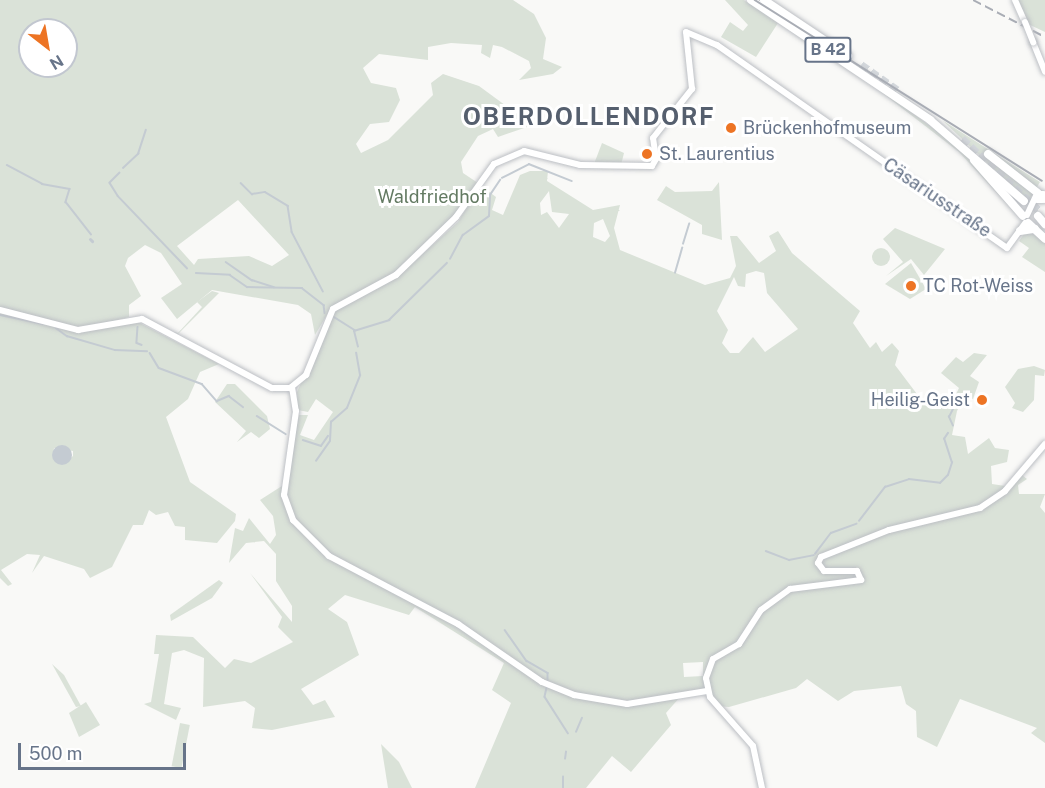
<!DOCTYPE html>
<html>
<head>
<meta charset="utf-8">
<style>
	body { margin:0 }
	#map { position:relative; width:1045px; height:788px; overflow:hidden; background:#f9f9f7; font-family:"Public Sans",sans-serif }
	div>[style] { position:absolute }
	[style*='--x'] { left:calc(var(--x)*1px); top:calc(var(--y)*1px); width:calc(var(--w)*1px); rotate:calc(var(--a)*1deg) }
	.green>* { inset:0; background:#dae2d8; transform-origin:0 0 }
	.round { border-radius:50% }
	.water>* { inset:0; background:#c4cbd2 }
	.stream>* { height:1.5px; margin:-0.75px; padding:0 0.75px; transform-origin:0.75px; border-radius:0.75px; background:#c4cbd2 }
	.canal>* { height:3px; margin:-1.5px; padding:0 1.5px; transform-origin:1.5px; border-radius:1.5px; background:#c4cbd2 }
	.highway-tunnel>* { height:8px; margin-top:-4px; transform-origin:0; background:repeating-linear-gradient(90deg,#d4d8dc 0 8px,transparent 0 12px) }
	.roads { filter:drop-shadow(0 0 2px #bcbfc4) drop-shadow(0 0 2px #bcbfc4) }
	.major>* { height:6px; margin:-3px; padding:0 3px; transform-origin:3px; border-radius:3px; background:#fff }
	.highway>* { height:8px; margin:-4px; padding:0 4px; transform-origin:4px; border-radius:4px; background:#fff }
	.tram>* { height:1.5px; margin:-0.75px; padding:0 0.75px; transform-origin:0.75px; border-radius:0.75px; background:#a9adb5 }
	.rail>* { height:1.5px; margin-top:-0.75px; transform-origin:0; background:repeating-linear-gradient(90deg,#a9adb5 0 9px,transparent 0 13.5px) }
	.bridges { filter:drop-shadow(0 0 2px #bcbfc4) drop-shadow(0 0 2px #bcbfc4) }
	.major-bridge>* { height:6px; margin:-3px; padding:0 3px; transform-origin:3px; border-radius:3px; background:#fff }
	.dots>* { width:16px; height:16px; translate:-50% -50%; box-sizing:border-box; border:3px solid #fff; border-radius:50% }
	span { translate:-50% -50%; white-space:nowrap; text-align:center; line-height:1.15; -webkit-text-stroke:6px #fff; paint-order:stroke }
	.shield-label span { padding:2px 4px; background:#fff; border:2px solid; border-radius:4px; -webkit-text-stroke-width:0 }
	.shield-label { font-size:16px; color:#677489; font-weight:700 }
	.poi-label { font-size:18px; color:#677489 }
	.left { translate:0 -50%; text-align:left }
	.right { translate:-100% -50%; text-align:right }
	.park-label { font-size:18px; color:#637a62 }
	.street-label { font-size:18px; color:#677489 }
	.district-label { font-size:24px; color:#555f6e; font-weight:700; letter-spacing:1.5px }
	.north { position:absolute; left:18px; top:18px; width:60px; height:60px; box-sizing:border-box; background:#fff; border:2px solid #c2c7d0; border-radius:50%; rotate:149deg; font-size:16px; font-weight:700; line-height:24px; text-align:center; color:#677489 }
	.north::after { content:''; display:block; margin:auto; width:21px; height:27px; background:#ed7424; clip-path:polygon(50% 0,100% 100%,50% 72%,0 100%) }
	.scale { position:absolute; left:18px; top:743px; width:168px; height:27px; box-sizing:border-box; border:3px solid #677489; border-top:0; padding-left:8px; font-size:18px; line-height:21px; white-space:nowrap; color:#677489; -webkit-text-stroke:4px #fff; paint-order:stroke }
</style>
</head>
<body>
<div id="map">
	<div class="green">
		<div style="clip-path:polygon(evenodd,0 0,513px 0,534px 14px,546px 38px,543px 59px,562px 67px,553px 74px,519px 80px,531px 68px,529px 61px,502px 47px,493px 45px,490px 58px,481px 53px,482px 45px,451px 43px,428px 47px,428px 60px,379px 54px,363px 68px,371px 83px,396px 88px,400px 100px,389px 122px,370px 124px,356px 144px,361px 153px,388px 140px,433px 95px,431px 83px,443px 74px,479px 86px,524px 119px,527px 127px,498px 137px,493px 129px,478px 136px,461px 162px,463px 173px,478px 183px,467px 203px,392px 276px,331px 308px,315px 335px,311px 314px,298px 305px,212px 290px,177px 319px,161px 298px,182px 284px,161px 253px,145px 245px,128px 258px,125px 266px,141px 296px,129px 305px,129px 317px,95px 326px,134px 320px,219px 364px,200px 372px,188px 399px,166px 417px,190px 482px,236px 514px,235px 521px,217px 543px,185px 540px,185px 527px,175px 526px,168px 512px,156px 515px,149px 510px,143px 525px,133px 525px,112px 567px,90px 578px,84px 569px,44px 556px,32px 573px,40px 555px,27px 554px,1px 570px,12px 584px,8px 586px,0 578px,0 0,30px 30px,66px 30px,66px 66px,30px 66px,30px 30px,0 0,238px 200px,289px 255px,272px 266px,249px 256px,198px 259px,194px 265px,177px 246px,238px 200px,0 0,54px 448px,73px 451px,73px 456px,63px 464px,53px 457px,54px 448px)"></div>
		<div style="clip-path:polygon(725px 0,744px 0,778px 23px,756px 57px,721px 37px,730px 22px,743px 31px,748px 25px)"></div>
		<div style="clip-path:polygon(1017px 0,1045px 0,1045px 32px,1028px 24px)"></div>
		<div style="clip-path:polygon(850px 68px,959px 147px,1019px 209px,1019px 217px,959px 152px)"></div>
		<div style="clip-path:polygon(942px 120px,1040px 182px,1031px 197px,1027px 200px)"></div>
		<div style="clip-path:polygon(602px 143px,624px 153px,621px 165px,594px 164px)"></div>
		<div style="clip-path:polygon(evenodd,530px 171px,548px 171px,547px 181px,593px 210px,620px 205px,614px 228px,620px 250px,705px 285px,730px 278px,736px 266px,730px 236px,737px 236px,759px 263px,776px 251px,769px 236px,778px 231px,792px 253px,860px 311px,853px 323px,870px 348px,876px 342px,882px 352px,892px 343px,899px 351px,895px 365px,926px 406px,941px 395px,946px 400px,956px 394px,959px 388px,941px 373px,956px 357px,963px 362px,974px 353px,987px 355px,970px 376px,979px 382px,973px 399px,964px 397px,957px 411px,952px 435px,965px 437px,968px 454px,989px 438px,995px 448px,1009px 450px,1007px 462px,991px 466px,992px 484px,1012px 487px,1022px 475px,1027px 479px,1018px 485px,1019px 494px,1045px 494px,1040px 507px,1045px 513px,1045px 743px,1031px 733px,1037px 728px,960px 699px,937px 747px,917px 737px,916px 711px,906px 704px,901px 686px,854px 691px,838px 701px,807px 679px,796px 688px,729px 707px,716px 706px,708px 689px,680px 697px,666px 713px,671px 725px,631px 772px,612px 756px,586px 788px,475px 788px,511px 703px,492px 690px,504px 663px,415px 607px,409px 615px,345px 595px,328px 609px,347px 622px,359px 655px,301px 689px,313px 705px,325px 700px,335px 717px,272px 730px,252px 728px,255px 708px,245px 701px,203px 707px,204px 658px,184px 650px,172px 653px,164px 704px,181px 708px,176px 720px,144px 704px,151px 702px,159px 654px,154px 654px,156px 635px,193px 637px,225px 668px,234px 659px,251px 663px,293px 642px,278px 627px,282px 617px,250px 573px,292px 622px,292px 606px,276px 581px,276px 554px,264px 541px,246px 543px,229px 563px,235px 528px,243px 531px,249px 518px,270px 544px,276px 535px,273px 516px,260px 500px,285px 484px,299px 415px,308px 415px,300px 435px,314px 440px,333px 412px,316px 399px,308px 412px,298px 410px,297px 392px,332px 313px,396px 278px,458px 222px,480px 185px,496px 197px,492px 210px,503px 215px,520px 175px,530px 171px,549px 191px,552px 212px,569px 214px,559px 228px,547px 212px,541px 215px,540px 203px,549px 191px,530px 171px,603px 219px,610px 236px,605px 242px,593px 237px,594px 223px,603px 219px,530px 171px,756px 271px,764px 273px,767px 293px,798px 329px,765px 352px,753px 337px,739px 353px,730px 353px,722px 343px,728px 330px,717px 311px,734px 277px,738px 286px,745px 287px,746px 274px,756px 271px,530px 171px,703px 662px,703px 676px,684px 677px,683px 663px,703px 662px)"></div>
		<div style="clip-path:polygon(719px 182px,722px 240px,702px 234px,702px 225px,657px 200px,666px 186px,675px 192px,712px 191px)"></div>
		<div style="clip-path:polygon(895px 228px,945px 249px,924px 275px,911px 259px,886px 276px,903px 262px,883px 239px)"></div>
		<div style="clip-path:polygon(1027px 230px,1045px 242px,1045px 272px,1022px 257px,1029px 248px,1019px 241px)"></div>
		<div class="round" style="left:872px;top:248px;width:18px;height:18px"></div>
		<div style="clip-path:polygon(911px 263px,926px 289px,910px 299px,885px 284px)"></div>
		<div style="clip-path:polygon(212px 291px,219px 293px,178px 334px,170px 331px,178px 333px,202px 307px,197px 302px)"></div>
		<div style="clip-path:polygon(1034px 366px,1045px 370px,1044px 376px,1035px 375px,1034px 400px,1023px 412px,1012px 408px,1015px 403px,1005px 387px,1018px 369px)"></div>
		<div style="clip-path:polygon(227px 384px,235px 384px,267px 416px,270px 429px,259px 438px,251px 432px,237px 442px,246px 431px,215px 402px)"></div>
		<div style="clip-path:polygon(219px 580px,223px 583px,212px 598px,171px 621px,170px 615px)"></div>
		<div style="clip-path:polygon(52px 664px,64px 675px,81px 706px,76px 707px)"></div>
		<div style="clip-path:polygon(86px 702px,100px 725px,79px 737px,69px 713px)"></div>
		<div style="left:180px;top:723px;width:10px;height:44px;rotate:11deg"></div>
		<div style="clip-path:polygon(381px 744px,399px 762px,412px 788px,388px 788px)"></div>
	</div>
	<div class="water">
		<div class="round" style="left:52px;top:445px;width:20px;height:20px"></div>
	</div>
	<div class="stream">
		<div style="--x:7;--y:165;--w:40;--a:28"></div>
		<div style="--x:42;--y:184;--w:28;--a:10"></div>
		<div style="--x:70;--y:189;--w:14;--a:107"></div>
		<div style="--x:66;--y:202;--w:41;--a:52"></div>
		<div style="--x:123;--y:168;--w:21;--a:-43"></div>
		<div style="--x:138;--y:154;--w:25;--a:-72"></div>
		<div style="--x:120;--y:173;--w:14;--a:135"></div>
		<div style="--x:110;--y:183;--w:15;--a:58"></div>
		<div style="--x:118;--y:196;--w:100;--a:46.2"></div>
		<div style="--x:502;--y:178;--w:30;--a:-27"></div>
		<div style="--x:529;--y:164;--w:46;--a:21.6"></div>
		<div style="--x:241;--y:183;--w:16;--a:45"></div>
		<div style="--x:252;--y:194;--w:13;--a:-9"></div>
		<div style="--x:265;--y:192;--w:27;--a:31"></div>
		<div style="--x:288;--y:206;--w:26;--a:81"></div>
		<div style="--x:292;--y:232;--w:67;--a:62.3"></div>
		<div style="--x:683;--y:244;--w:21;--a:-73"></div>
		<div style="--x:450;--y:259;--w:27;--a:-62"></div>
		<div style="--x:463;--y:235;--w:32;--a:-36"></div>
		<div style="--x:489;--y:216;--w:21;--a:-87"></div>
		<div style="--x:490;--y:195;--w:18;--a:-56"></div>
		<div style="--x:226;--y:262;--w:32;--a:35"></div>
		<div style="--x:252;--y:280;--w:23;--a:18"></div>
		<div style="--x:196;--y:273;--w:34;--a:3"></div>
		<div style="--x:230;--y:275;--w:21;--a:35"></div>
		<div style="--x:247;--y:287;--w:55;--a:1"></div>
		<div style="--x:302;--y:288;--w:28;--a:38"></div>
		<div style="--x:324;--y:305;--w:8;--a:83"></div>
		<div style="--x:675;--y:273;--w:26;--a:-74"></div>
		<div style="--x:0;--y:315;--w:44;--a:11.8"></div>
		<div style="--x:334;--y:317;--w:25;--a:32"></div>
		<div style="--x:138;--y:327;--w:16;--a:94"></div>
		<div style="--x:137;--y:343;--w:5;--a:22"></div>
		<div style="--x:56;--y:328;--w:14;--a:36"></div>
		<div style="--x:67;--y:336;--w:50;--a:16.3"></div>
		<div style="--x:115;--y:350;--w:32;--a:2"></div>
		<div style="--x:358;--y:347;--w:16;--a:-104"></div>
		<div style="--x:354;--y:331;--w:37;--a:-17"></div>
		<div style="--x:389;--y:320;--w:81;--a:-44.5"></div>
		<div style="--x:150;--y:353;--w:17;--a:59"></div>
		<div style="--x:159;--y:368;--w:46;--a:20.4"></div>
		<div style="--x:202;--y:384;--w:23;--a:49"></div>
		<div style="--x:217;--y:401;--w:13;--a:-23"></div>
		<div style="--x:229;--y:396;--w:18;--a:38"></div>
		<div style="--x:257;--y:416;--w:34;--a:32"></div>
		<div style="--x:953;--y:426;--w:10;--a:-114"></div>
		<div style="--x:949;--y:417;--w:11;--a:-63"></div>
		<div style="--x:303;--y:440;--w:19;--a:18"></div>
		<div style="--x:321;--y:446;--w:12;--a:-55"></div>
		<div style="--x:316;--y:461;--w:24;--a:-55"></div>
		<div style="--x:330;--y:441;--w:19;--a:-87"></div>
		<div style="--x:331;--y:422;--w:21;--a:-41"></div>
		<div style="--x:347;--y:408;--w:35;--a:-68"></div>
		<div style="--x:360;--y:375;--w:22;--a:-100"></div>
		<div style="--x:859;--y:521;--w:43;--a:-52.6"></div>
		<div style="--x:885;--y:487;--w:25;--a:-18"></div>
		<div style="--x:909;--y:479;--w:31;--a:7"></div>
		<div style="--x:940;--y:483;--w:11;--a:-45"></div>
		<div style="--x:948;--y:475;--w:13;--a:-72"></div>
		<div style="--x:952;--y:463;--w:25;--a:-108"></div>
		<div style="--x:944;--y:439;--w:7;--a:-56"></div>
		<div style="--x:766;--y:551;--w:25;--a:21"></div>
		<div style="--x:789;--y:560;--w:25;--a:-11"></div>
		<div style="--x:815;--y:554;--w:26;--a:-53"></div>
		<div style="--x:831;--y:533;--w:27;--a:-20"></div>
		<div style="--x:505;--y:630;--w:38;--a:55"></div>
		<div style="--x:527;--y:661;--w:24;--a:30"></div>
		<div style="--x:548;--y:673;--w:10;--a:90"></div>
		<div style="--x:547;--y:688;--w:9;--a:103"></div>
		<div style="--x:545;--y:697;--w:43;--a:57.4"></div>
		<div style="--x:576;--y:732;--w:15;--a:-67"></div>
		<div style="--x:565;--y:759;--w:7;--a:-82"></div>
		<div style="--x:563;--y:788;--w:11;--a:-90"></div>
	</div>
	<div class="canal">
		<div style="--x:90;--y:239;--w:3;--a:45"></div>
	</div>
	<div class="highway-tunnel">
		<div style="--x:861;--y:65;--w:45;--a:35.1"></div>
		<div style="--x:962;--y:139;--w:108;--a:43.1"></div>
	</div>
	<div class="roads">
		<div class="major">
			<div style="--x:1015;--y:0;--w:24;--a:66"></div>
			<div style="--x:686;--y:32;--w:34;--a:23"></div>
			<div style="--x:717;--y:45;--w:354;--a:35"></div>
			<div style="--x:1007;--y:248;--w:31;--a:-54"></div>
			<div style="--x:1033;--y:42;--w:32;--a:68"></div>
			<div style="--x:1027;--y:215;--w:23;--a:-65"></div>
			<div style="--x:1037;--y:194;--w:6;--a:0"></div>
			<div style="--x:1043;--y:194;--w:6;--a:99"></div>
			<div style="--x:1042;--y:200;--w:5;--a:180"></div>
			<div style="--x:0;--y:310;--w:81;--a:14.4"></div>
			<div style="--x:78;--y:330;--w:65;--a:-9.8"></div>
			<div style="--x:142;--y:319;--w:147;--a:28"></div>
			<div style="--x:272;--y:388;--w:18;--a:0"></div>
			<div style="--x:290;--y:388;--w:21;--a:-39"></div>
			<div style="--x:306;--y:375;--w:71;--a:-67.8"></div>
			<div style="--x:333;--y:309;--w:72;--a:-28.4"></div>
			<div style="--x:396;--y:275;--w:83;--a:-44"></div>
			<div style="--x:456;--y:217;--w:65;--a:-54.4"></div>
			<div style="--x:494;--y:164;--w:33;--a:-23"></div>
			<div style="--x:524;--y:151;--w:58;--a:14"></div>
			<div style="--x:580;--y:165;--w:72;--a:0.8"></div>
			<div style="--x:652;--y:166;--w:8;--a:-60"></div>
			<div style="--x:656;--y:159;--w:21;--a:-98"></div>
			<div style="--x:653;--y:138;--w:63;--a:-51.5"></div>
			<div style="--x:692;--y:89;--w:57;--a:-96"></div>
			<div style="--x:292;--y:387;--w:24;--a:81"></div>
			<div style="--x:296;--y:411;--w:85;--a:98.1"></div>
			<div style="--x:284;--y:495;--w:27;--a:70"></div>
			<div style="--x:293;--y:520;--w:51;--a:45"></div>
			<div style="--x:329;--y:556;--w:146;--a:27.8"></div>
			<div style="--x:458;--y:624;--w:102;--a:34.6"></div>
			<div style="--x:542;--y:682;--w:35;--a:22"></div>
			<div style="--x:574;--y:695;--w:54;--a:9.6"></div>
			<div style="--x:627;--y:704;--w:81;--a:-9.2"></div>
			<div style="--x:762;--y:788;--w:43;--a:-102.1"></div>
			<div style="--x:753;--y:746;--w:65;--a:-131.3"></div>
			<div style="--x:710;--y:697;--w:19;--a:-102"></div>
			<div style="--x:706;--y:678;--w:20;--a:-70"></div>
			<div style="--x:713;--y:659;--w:30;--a:-30"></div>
			<div style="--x:739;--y:644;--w:40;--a:-57.1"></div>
			<div style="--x:761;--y:610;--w:36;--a:-36"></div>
			<div style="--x:790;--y:589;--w:72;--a:-7.2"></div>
			<div style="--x:861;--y:580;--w:10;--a:-114"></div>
			<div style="--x:857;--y:571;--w:33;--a:180"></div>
			<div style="--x:824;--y:571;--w:10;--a:-127"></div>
			<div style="--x:818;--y:563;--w:7;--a:-63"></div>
			<div style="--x:821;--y:557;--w:73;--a:-21.7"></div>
			<div style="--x:889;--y:530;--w:94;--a:-13.6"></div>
			<div style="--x:980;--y:508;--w:30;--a:-34"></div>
			<div style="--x:1005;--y:491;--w:62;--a:-49.6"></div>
		</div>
		<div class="highway">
			<div style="--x:751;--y:0;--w:216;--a:33.8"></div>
			<div style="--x:930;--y:120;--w:124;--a:40.8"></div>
			<div style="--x:764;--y:0;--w:101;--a:33.7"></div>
			<div style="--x:988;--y:154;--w:63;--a:38"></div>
			<div style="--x:974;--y:160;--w:74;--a:48.8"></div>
			<div style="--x:1044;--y:198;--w:1;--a:45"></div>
			<div style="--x:1038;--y:216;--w:11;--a:49"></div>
			<div style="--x:1028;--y:223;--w:23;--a:43"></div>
			<div style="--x:1020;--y:231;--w:15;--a:-8"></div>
		</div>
	</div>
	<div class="tram">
		<div style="--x:755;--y:0;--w:339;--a:32.2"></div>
	</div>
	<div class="rail">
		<div style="--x:973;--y:0;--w:81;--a:27.2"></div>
	</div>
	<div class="bridges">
		<div class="major-bridge">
			<div style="--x:1025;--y:22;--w:22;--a:68"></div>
		</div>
	</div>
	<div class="dots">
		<div style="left:731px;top:128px;background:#ed7424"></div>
		<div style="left:647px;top:154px;background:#ed7424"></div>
		<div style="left:911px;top:286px;background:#ed7424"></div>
		<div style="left:982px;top:400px;background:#ed7424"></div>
	</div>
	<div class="shield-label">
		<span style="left:828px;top:50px">B 42</span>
	</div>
	<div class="poi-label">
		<span class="left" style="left:743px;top:128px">Brückenhofmuseum</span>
		<span class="left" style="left:659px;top:154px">St. Laurentius</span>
		<span class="left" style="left:923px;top:286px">TC Rot-Weiss</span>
		<span class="right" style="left:970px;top:400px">Heilig-Geist</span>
	</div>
	<div class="park-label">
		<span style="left:432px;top:197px">Waldfriedhof</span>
	</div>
	<div class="street-label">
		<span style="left:937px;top:198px;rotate:34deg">Cäsariusstraße</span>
	</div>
	<div class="district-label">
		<span style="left:589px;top:117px">OBERDOLLENDORF</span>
	</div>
	<div class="north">N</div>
	<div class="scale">500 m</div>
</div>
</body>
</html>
